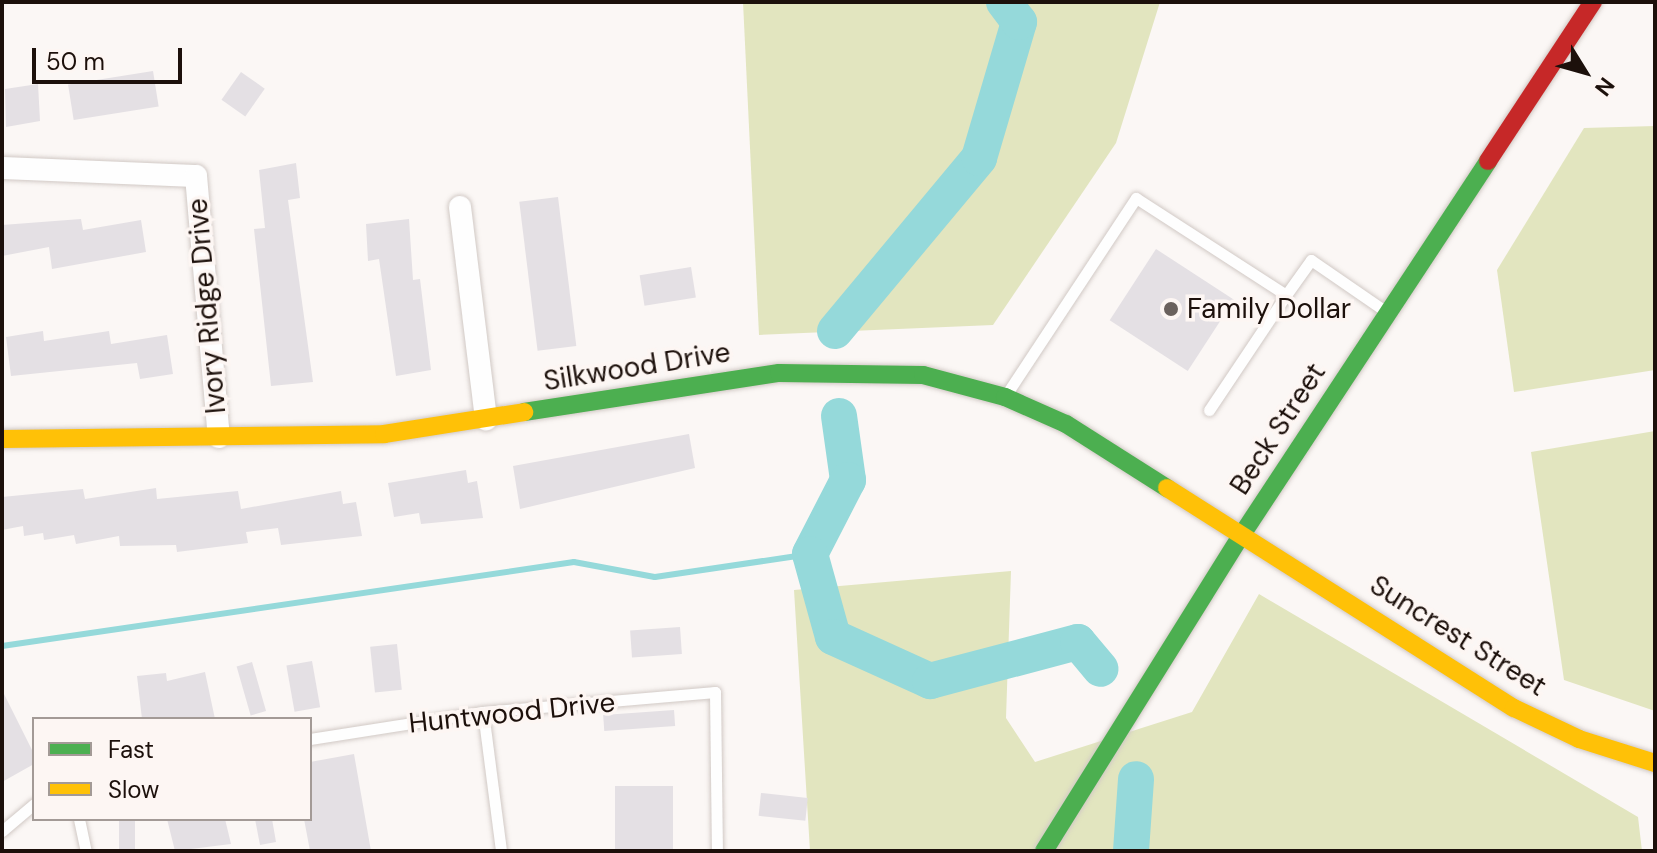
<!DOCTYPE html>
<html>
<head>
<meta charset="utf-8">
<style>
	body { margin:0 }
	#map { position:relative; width:1657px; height:853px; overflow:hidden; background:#fbf7f5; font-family:"DM Sans",sans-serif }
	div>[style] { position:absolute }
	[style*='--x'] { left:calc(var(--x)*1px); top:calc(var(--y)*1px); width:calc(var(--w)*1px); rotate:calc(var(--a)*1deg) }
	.green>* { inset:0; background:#e2e5bf }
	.stream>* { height:6px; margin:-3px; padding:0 3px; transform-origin:3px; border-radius:3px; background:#95d9da }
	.river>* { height:36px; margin:-18px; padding:0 18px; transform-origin:18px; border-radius:18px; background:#95d9da }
	.building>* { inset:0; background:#e4e0e4; transform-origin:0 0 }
	.roads { filter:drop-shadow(0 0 2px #d1c9c5) drop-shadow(0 0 2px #d1c9c5) }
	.lane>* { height:11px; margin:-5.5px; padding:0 5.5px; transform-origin:5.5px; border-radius:5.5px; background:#fefefe }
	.street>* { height:22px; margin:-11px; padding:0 11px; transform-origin:11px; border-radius:11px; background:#fefefe }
	.fast>* { height:18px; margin:-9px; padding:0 9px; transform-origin:9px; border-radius:9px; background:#4caf50 }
	.slow>* { height:18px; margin:-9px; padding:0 9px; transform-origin:9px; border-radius:9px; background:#ffc107 }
	.jam>* { height:18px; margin:-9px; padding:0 9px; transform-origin:9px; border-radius:9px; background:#c62828 }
	.dots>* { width:22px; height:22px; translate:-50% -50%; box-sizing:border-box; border:4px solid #fdf6f3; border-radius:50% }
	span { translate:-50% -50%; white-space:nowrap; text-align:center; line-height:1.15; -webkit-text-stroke:7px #fdf6f3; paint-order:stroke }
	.street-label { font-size:28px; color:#1c100b }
	.poi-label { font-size:28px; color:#1c100b }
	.left { translate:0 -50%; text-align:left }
	.frame { position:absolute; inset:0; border:4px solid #1c100b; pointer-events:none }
	.legend { position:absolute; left:32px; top:717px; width:280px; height:104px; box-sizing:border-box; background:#fdf6f3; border:2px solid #a39a96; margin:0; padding:10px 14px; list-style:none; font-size:24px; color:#1c100b }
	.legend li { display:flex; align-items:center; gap:16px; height:40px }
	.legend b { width:40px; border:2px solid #a39a96 }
	.north { position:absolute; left:1545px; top:32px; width:80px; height:80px; -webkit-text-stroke:6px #fdf6f3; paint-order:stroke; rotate:127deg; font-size:22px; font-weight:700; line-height:32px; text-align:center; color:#1c100b }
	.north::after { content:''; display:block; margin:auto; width:28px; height:36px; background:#1c100b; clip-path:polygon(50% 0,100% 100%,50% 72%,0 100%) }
	.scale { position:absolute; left:32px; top:48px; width:150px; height:36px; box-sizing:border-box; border:4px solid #1c100b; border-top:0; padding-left:10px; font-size:24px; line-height:28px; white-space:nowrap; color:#1c100b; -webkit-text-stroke:6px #fdf6f3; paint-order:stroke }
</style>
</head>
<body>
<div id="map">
	<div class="green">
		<div style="clip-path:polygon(743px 2px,1160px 2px,1116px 143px,993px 325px,759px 335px)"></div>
		<div style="clip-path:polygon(1655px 126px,1655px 370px,1514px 392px,1497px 270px,1584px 128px)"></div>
		<div style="clip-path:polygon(1655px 431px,1655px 711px,1564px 680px,1531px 452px)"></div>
		<div style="clip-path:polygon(1011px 571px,1006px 718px,1035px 762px,1192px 712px,1259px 594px,1638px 817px,1642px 851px,810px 851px,794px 590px)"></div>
	</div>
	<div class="stream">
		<div style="--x:2;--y:646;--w:578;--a:-8.35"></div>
		<div style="--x:574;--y:562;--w:82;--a:10.5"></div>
		<div style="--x:655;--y:577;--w:157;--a:-8.4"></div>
	</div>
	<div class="river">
		<div style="--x:835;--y:331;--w:225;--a:-50.2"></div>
		<div style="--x:979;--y:158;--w:142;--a:-73.6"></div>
		<div style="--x:1019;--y:22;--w:25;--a:-127"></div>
		<div style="--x:839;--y:416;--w:65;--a:82"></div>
		<div style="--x:848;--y:480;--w:83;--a:117.2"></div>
		<div style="--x:810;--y:554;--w:86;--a:74.5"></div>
		<div style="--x:833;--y:637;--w:107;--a:24.4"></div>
		<div style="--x:930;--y:681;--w:153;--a:-14.8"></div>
		<div style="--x:1078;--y:642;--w:35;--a:50"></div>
		<div style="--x:1131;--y:851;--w:72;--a:-86"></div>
	</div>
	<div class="building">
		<div style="left:153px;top:71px;width:36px;height:86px;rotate:81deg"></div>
		<div style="left:241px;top:72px;width:29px;height:34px;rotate:35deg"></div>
		<div style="clip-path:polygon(38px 84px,40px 121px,6px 127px,5px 89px)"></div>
		<div style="clip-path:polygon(296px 163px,300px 198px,288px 200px,313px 382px,271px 386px,254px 229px,265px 228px,259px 170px)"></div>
		<div style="left:558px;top:197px;width:150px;height:39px;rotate:83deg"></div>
		<div style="clip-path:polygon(81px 219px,83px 230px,141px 220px,146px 252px,52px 269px,49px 247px,2px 256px,2px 225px)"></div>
		<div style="clip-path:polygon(409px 219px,413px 280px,420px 279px,431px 370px,396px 376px,379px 259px,368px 261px,366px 224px)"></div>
		<div style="left:1156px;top:249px;width:93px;height:85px;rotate:33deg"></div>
		<div style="left:691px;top:267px;width:31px;height:52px;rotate:81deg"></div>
		<div style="clip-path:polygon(43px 331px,44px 341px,109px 331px,111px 344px,167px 335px,173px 374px,140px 379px,137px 363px,11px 376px,6px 337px)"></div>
		<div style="clip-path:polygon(689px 434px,695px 468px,520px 509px,513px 466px)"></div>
		<div style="clip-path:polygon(466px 470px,468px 483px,477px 481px,483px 518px,421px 524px,419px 513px,394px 517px,388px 483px)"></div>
		<div style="clip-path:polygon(156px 488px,157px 499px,238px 491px,241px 509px,341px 491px,343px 504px,356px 502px,362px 536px,281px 545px,278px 528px,246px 532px,248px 543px,177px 552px,176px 545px,120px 546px,119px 536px,76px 544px,74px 535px,44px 540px,43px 533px,24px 536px,23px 526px,2px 530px,2px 497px,83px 489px,85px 499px)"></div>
		<div style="left:680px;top:627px;width:27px;height:50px;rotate:86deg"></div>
		<div style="left:397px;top:644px;width:46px;height:27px;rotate:84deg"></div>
		<div style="left:312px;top:661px;width:47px;height:26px;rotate:80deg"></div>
		<div style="left:252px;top:662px;width:51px;height:16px;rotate:74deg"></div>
		<div style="clip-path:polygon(205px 672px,215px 719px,142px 719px,137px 676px,166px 673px,167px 681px)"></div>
		<div style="clip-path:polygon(2px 690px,34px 754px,34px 764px,2px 782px)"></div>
		<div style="left:674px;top:710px;width:16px;height:71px;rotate:86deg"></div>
		<div style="clip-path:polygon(354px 754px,371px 851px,310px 851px,304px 819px,310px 819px,310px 762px)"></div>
		<div style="left:615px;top:786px;width:58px;height:65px"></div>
		<div style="left:761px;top:793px;width:47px;height:23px;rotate:6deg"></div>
		<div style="left:119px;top:819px;width:16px;height:32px"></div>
		<div style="clip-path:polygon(167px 819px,225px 819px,231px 844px,175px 851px)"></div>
		<div style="clip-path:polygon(255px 819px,272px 819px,276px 842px,260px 845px)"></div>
	</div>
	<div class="roads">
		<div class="lane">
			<div style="--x:1006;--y:395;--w:236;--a:-56.6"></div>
			<div style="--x:1136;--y:198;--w:179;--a:32.9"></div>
			<div style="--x:1286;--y:295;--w:43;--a:-54.5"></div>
			<div style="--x:1311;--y:260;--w:93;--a:34.5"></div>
			<div style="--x:1209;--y:410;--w:138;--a:-56.2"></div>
			<div style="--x:483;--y:712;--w:140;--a:82.6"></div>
			<div style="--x:310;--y:739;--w:175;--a:-8.9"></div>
			<div style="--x:483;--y:712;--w:233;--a:-4.9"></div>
			<div style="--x:715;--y:692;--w:159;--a:89.3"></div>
			<div style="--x:79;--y:819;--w:33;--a:78"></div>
			<div style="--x:2;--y:831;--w:42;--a:-40.2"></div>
		</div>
		<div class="street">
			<div style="--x:2;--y:168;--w:194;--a:2.4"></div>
			<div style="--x:196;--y:176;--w:262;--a:85"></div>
			<div style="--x:460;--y:207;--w:214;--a:83"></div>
		</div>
		<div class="fast">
			<div style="--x:524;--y:412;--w:258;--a:-8.7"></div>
			<div style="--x:779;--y:373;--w:144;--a:0.8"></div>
			<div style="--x:923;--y:375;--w:85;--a:15"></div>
			<div style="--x:1005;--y:397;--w:67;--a:23.9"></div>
			<div style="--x:1066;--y:424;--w:120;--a:32.4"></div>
			<div style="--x:1044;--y:851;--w:375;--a:-58"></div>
			<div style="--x:1243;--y:533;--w:445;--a:-56.6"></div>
		</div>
		<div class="slow">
			<div style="--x:2;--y:439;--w:382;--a:-0.7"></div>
			<div style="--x:384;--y:434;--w:142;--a:-8.9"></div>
			<div style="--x:1167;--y:488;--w:411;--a:32.4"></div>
			<div style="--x:1514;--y:708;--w:72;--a:25.5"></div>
			<div style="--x:1579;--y:739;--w:80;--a:17.5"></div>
		</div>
		<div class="jam">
			<div style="--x:1488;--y:161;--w:191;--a:-56.6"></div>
		</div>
	</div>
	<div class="dots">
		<div style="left:1171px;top:309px;background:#6a615d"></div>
	</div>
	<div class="street-label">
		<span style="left:207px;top:306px;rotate:-95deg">Ivory Ridge Drive</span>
		<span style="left:637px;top:367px;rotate:-9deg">Silkwood Drive</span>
		<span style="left:1278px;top:429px;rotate:-57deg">Beck Street</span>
		<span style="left:1458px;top:636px;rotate:32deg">Suncrest Street</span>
		<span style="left:512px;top:713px;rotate:-6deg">Huntwood Drive</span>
	</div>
	<div class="poi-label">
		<span class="left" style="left:1187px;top:309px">Family Dollar</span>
	</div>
	<div class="frame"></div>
	<ul class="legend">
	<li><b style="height:10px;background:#4caf50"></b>Fast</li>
	<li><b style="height:10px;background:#ffc107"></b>Slow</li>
	</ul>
	<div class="north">N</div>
	<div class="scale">50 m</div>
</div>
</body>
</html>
